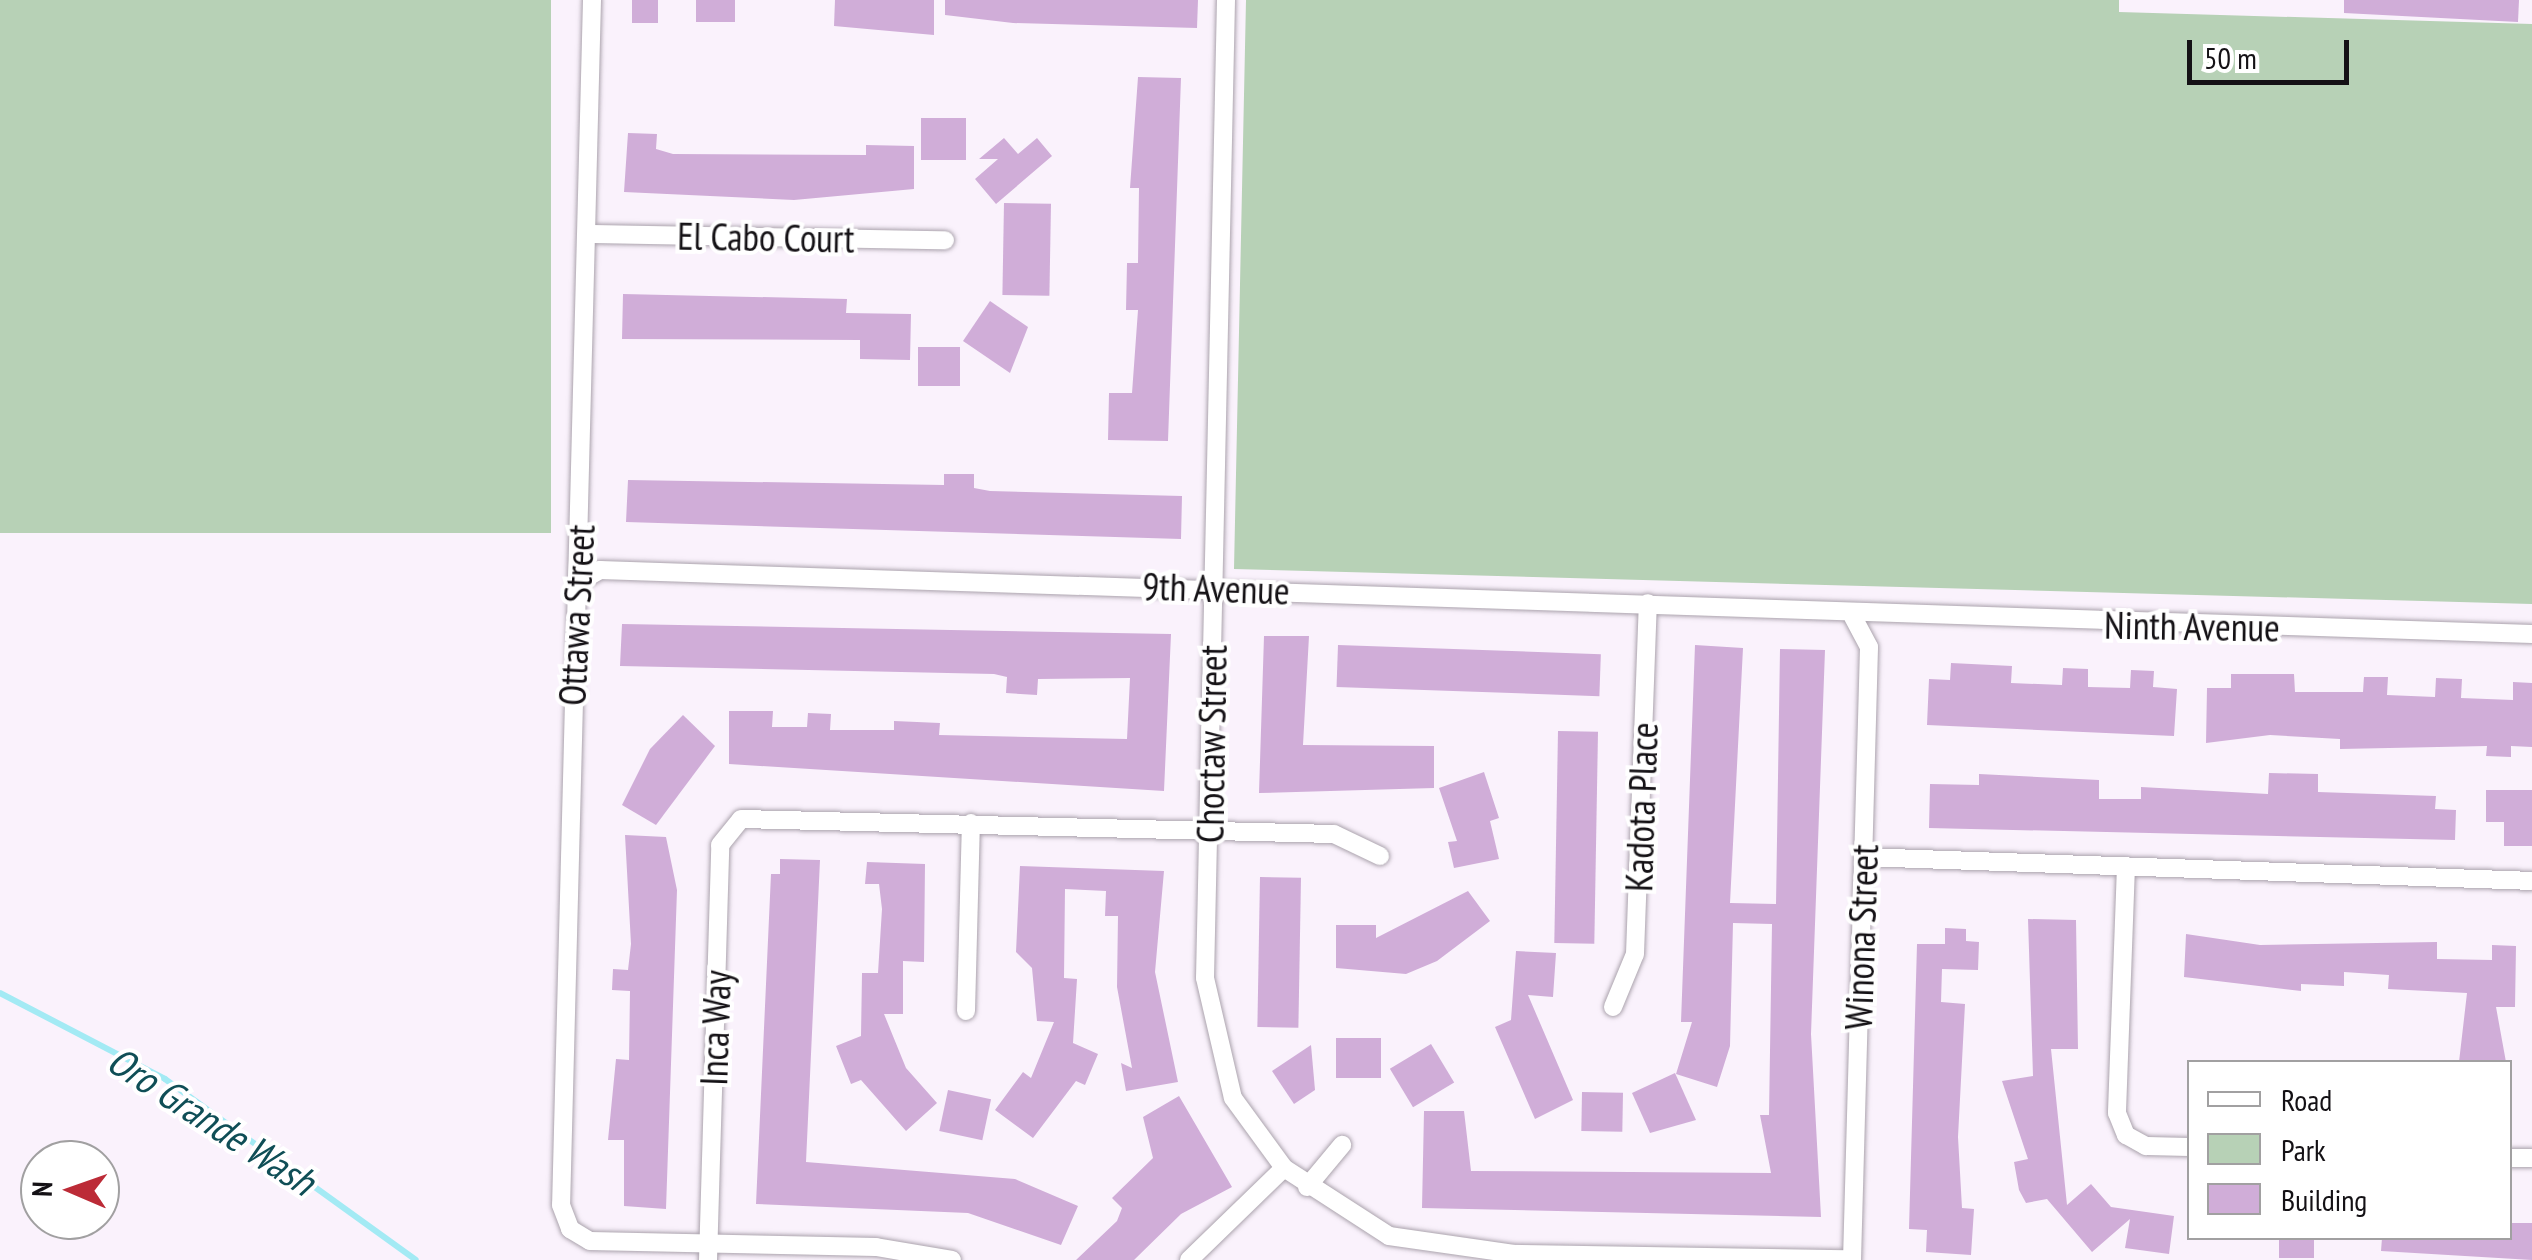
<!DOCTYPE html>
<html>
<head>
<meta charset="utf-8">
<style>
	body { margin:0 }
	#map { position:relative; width:2532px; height:1260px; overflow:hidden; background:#faf2fc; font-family:"PT Sans Narrow",sans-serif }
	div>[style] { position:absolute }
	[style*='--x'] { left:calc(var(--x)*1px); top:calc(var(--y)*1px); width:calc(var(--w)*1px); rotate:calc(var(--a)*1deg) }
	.green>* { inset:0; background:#b7d1b6; transform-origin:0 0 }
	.stream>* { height:6px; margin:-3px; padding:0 3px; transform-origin:3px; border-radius:3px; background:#a3eaf4 }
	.building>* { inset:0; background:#d0add8; transform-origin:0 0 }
	.roads { filter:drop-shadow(0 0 2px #aba3ad) drop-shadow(0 0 2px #aba3ad) }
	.minor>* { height:18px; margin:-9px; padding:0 9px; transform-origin:9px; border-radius:9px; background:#fff }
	span { translate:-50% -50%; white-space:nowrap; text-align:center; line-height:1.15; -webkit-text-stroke:8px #fff; paint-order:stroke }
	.street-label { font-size:38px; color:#141115 }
	.water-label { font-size:40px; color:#0f4e56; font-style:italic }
	.legend { position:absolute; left:2187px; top:1060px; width:325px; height:180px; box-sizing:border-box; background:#fff; border:2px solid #a1a0a1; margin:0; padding:12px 18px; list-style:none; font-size:30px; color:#141115 }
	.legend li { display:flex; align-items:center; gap:20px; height:50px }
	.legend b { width:50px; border:2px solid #a1a0a1 }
	.north { position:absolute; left:20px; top:1140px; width:100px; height:100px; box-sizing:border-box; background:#fff; border:2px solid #a1a0a1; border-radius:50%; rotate:272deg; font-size:28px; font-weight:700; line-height:40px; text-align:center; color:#141115 }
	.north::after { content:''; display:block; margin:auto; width:35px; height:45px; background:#bc2b37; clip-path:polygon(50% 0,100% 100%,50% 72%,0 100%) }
	.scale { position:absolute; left:2187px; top:40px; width:162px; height:45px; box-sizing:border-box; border:5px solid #141115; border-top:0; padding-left:12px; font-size:30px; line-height:35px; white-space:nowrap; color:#141115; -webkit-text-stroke:8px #fff; paint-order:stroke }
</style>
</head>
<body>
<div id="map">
	<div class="green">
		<div style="left:0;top:0;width:551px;height:533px"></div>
		<div style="clip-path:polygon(1246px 0,2119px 0,2119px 12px,2532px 24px,2532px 604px,1234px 569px)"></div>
	</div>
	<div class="stream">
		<div style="--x:0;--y:993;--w:186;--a:27.5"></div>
		<div style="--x:165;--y:1079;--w:309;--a:35.8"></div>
	</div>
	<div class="building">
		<div style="left:632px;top:0;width:26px;height:23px"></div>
		<div style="left:696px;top:0;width:39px;height:22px"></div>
		<div style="clip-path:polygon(835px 0,934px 0,934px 35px,834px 26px)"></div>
		<div style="clip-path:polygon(945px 0,1198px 0,1197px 28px,1013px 23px,945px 15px)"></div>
		<div style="clip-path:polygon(2344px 0,2519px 0,2518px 22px,2344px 13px)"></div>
		<div style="clip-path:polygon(1138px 77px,1181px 78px,1168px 441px,1108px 440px,1109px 393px,1132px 393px,1138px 310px,1126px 310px,1127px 263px,1138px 263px,1139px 188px,1130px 188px)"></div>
		<div style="left:921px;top:118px;width:45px;height:42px"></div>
		<div style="clip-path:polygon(628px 133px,657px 134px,656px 149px,673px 154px,866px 155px,866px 145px,914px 146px,914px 189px,794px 200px,624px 192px)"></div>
		<div style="clip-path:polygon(1004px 138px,1018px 154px,1037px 138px,1052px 156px,996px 204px,975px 179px,998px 159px,979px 159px)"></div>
		<div style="left:1004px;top:203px;width:47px;height:92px;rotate:1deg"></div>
		<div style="clip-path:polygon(623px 294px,847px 299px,846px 313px,911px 314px,910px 360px,860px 359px,860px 340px,622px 339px)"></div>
		<div style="clip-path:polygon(990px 301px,1028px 327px,1010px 373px,963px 341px)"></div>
		<div style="left:918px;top:347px;width:42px;height:39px"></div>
		<div style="clip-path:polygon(944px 474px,974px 474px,974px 488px,990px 491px,1182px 496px,1181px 539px,626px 522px,628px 480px,944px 485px)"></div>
		<div style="clip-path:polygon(622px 624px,1171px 634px,1164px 791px,729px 764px,729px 711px,773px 711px,772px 727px,807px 727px,808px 713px,831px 714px,830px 730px,894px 730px,894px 721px,940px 723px,939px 735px,1127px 739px,1130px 678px,1038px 679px,1037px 695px,1006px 693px,1007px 677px,994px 674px,620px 666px)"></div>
		<div style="clip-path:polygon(1264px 636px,1309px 636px,1303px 745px,1434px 746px,1434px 788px,1259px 793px)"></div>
		<div style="left:1338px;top:645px;width:263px;height:42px;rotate:2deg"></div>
		<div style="clip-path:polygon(1695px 645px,1743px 648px,1730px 903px,1776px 904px,1780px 649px,1825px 650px,1811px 1034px,1821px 1217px,1422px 1208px,1424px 1111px,1464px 1111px,1471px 1171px,1771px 1173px,1760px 1115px,1769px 1115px,1772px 924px,1733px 923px,1730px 1046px,1717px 1087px,1676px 1074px,1692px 1022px,1681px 1022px)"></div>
		<div style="clip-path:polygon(1951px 663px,2012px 666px,2011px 683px,2062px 685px,2063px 668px,2088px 669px,2088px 687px,2130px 688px,2131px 670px,2154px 671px,2153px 687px,2177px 689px,2174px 736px,1927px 725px,1929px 679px,1950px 680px)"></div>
		<div style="clip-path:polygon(2231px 674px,2294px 674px,2295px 692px,2363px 692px,2364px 677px,2388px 677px,2387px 695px,2435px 697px,2436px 678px,2462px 679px,2461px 698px,2513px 700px,2513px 682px,2532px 683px,2532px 747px,2511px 746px,2511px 757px,2486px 756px,2487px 746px,2340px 749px,2340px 739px,2270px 735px,2206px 743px,2207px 688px,2231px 688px)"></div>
		<div style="clip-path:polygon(683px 715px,715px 746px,656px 825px,622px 805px,650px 749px)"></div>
		<div style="left:1558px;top:731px;width:40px;height:212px;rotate:1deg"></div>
		<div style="clip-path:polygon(1484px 772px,1499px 818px,1490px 821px,1499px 859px,1454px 868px,1448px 842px,1457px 841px,1439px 788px)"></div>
		<div style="clip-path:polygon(2269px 773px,2318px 774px,2318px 792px,2436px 796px,2435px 809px,2456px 810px,2455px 840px,1929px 828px,1930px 784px,1979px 785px,1979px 774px,2099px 780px,2099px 799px,2141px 799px,2141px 787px,2268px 794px)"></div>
		<div style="clip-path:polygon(2486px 790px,2532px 790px,2532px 846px,2504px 846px,2504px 822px,2486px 822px)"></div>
		<div style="clip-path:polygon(625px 835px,666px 837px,677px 890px,666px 1209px,624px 1206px,624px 1140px,608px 1140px,616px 1059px,629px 1060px,630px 991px,612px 990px,613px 969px,628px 970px,631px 944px)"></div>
		<div style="clip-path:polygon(780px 859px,820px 860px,806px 1162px,1015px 1179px,1078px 1206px,1061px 1245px,968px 1213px,756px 1204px,771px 874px,780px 874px)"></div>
		<div style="clip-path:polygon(867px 862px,925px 864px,924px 962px,903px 961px,903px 1014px,884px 1014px,906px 1068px,937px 1103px,906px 1131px,861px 1080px,851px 1084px,836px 1046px,861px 1036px,862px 973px,878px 973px,882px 909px,879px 884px,865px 884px)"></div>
		<div style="clip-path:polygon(1020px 866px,1164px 871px,1155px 972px,1178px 1082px,1126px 1091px,1121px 1063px,1132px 1068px,1117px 987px,1118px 916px,1105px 916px,1106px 891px,1065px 889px,1064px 978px,1077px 979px,1073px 1043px,1098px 1054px,1085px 1085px,1076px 1081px,1033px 1138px,995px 1110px,1023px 1072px,1031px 1078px,1054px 1022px,1037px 1021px,1032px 968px,1016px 952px)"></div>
		<div style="left:1260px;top:877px;width:41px;height:150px;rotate:1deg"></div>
		<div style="clip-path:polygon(1468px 891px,1490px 921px,1437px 961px,1406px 974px,1336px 968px,1336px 925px,1376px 925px,1376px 938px)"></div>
		<div style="clip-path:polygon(2028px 919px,2076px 920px,2078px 1049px,2051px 1049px,2067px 1205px,2091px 1184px,2111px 1207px,2174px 1216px,2169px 1254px,2125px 1248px,2130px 1219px,2092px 1252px,2047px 1199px,2026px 1203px,2019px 1190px,2014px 1162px,2028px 1159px,2002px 1081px,2033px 1076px)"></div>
		<div style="clip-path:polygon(1945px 928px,1966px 929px,1966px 941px,1979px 942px,1978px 970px,1942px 969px,1941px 1002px,1965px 1004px,1958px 1137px,1962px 1208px,1974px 1209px,1971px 1255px,1926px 1252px,1927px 1230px,1909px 1229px,1917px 944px,1945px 944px)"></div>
		<div style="clip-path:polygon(2186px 934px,2260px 945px,2437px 942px,2437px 959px,2492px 960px,2492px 945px,2516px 946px,2515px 1007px,2496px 1007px,2506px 1062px,2459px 1062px,2467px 993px,2388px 989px,2389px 975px,2344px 972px,2344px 986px,2301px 984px,2301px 991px,2184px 977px)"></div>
		<div style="clip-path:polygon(1516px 951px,1556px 953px,1553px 997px,1528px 995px,1573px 1100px,1535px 1119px,1495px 1027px,1511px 1020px)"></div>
		<div style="left:1336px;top:1038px;width:45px;height:40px"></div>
		<div style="left:1431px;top:1044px;width:45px;height:48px;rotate:59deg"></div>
		<div style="clip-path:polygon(1311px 1045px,1315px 1090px,1294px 1104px,1272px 1071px)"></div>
		<div style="clip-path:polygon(1675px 1073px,1696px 1120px,1650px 1133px,1632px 1093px)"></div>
		<div style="left:948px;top:1090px;width:44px;height:42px;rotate:12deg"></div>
		<div style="left:1582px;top:1092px;width:41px;height:39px;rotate:1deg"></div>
		<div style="clip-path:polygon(1179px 1096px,1232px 1187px,1181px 1214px,1134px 1260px,1076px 1260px,1117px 1221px,1122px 1208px,1112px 1198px,1153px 1158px,1143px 1117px)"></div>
		<div style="clip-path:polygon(2510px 1223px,2532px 1223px,2532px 1260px,2381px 1251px,2382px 1238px,2510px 1238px)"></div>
		<div style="left:2279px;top:1238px;width:35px;height:20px"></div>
	</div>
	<div class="roads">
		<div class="minor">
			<div style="--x:592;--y:0;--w:1205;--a:91.47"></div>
			<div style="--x:561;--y:1205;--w:26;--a:69"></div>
			<div style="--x:570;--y:1229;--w:23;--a:31"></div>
			<div style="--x:590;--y:1241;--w:286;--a:1.2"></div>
			<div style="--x:876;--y:1247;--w:77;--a:9.7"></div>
			<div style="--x:1226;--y:0;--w:978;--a:91.23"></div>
			<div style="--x:1205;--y:978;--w:123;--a:76.9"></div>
			<div style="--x:1233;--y:1098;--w:87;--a:53.9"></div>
			<div style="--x:1284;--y:1168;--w:125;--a:32.9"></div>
			<div style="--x:1389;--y:1236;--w:128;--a:8.1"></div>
			<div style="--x:1516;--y:1254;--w:336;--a:0.9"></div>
			<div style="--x:588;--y:234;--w:357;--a:1"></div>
			<div style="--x:581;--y:581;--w:22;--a:-30"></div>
			<div style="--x:600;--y:570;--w:1933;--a:1.9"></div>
			<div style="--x:1863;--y:857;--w:669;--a:2.05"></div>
			<div style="--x:2126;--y:866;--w:247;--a:92.1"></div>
			<div style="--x:2117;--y:1113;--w:24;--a:68"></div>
			<div style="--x:2126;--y:1135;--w:23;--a:29"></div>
			<div style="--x:2146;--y:1146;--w:44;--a:1.3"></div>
			<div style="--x:1613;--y:1007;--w:57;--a:-67.5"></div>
			<div style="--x:1635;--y:954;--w:351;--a:-87.9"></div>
			<div style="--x:966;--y:1011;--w:188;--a:-88.5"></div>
			<div style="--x:2510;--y:1158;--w:22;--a:0"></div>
			<div style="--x:1307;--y:1187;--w:55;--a:-50.2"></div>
			<div style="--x:708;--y:1260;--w:415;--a:-88.3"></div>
			<div style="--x:720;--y:845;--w:33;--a:-51"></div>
			<div style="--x:741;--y:819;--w:593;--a:1.45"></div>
			<div style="--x:1334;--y:834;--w:51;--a:25.6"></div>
			<div style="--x:1189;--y:1260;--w:132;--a:-44.1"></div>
			<div style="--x:1852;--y:1260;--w:613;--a:-88.41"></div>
			<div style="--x:1869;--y:647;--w:34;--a:-118"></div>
		</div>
	</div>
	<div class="street-label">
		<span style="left:766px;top:237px;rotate:1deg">El Cabo Court</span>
		<span style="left:1216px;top:588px;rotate:2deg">9th Avenue</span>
		<span style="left:576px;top:615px;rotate:-87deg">Ottawa Street</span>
		<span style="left:2192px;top:626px;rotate:1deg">Ninth Avenue</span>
		<span style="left:1211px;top:744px;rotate:-89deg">Choctaw Street</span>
		<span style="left:1641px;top:807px;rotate:-88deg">Kadota Place</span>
		<span style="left:1861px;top:937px;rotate:-88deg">Winona Street</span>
		<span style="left:715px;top:1028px;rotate:-88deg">Inca Way</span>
	</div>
	<div class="water-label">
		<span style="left:212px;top:1120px;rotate:33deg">Oro Grande Wash</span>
	</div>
	<ul class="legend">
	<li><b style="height:12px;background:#fff"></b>Road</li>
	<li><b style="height:28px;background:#b7d1b6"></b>Park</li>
	<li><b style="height:28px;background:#d0add8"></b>Building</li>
	</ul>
	<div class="north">N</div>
	<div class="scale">50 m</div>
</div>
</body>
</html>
